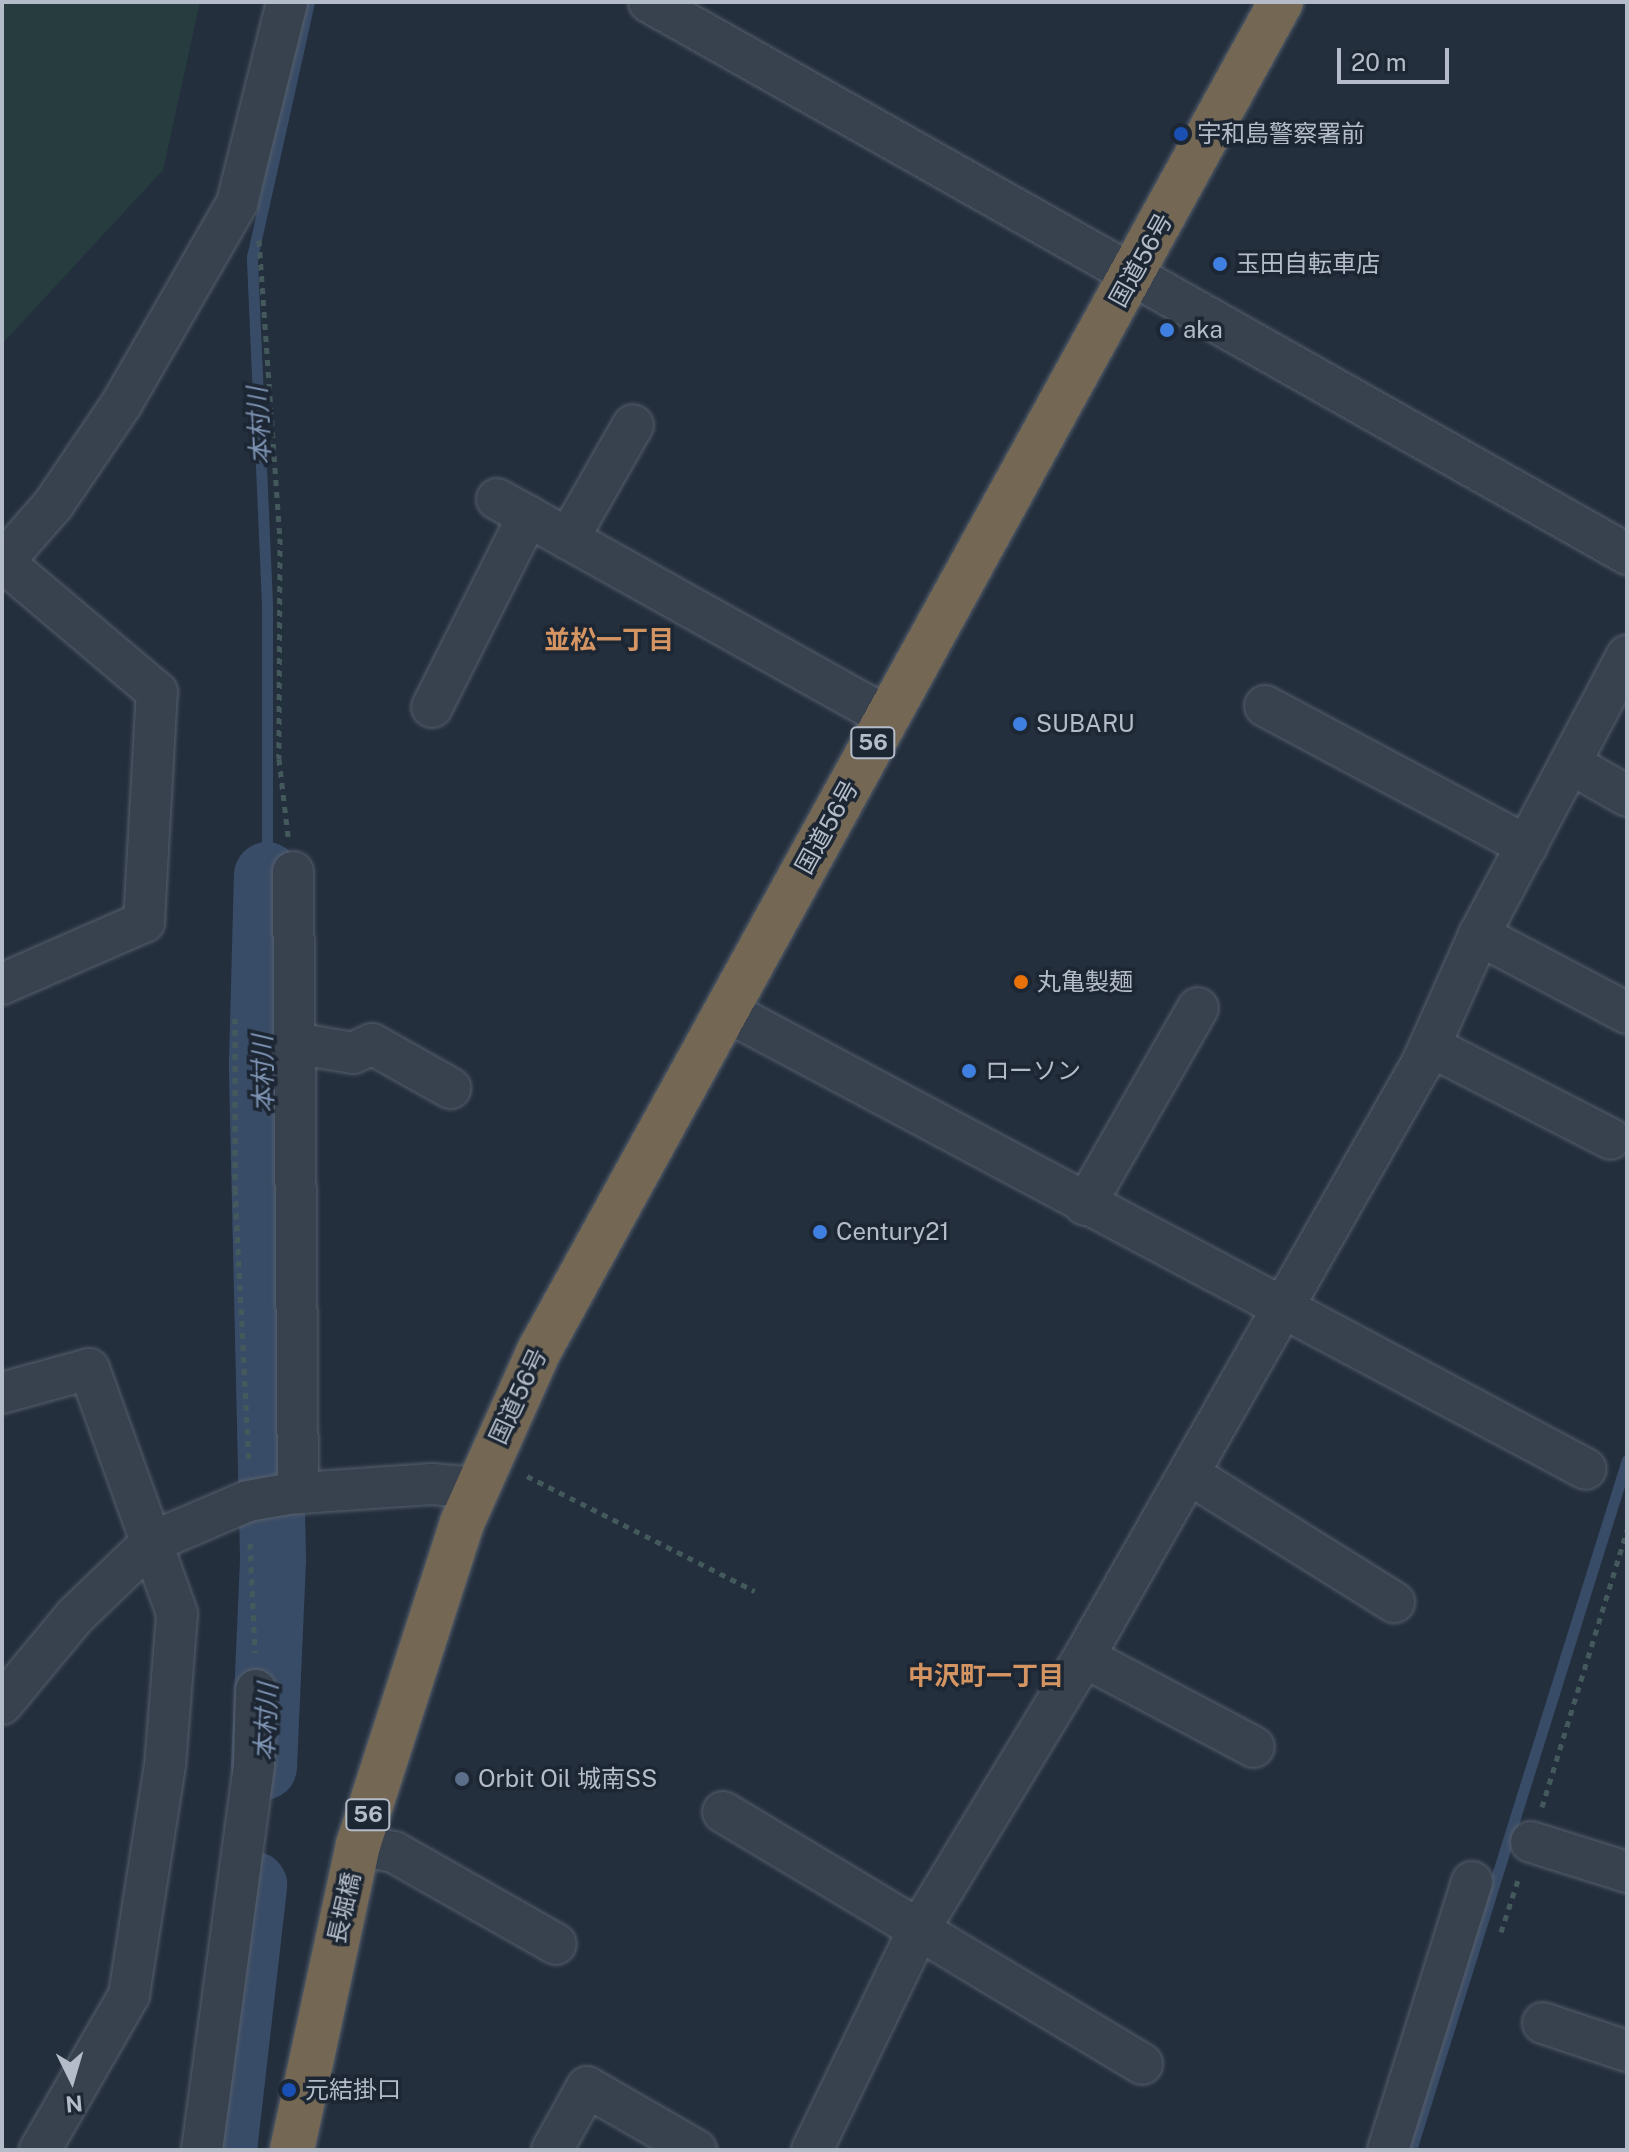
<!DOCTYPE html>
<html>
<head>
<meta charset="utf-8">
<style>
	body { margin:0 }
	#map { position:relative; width:1629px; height:2152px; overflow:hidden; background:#242f3e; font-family:"Public Sans","Noto Sans JP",sans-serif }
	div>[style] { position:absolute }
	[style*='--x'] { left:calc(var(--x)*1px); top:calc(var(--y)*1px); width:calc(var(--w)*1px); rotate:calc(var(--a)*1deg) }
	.green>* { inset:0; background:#263c3f }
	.stream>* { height:11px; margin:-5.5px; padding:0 5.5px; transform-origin:5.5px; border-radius:5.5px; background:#394c67 }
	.river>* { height:66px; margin:-33px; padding:0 33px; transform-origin:33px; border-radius:33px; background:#394c67 }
	.path>* { height:5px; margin-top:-2.5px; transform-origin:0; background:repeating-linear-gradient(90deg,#44595c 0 6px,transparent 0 12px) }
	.roads { filter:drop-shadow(0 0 2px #565f6c) drop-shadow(0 0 2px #565f6c) }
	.minor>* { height:40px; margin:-20px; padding:0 20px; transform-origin:20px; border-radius:20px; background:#38414e }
	.highway>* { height:44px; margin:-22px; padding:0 22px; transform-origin:22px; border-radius:22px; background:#746855 }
	.dots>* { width:22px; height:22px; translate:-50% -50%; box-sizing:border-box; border:4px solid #1d2633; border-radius:50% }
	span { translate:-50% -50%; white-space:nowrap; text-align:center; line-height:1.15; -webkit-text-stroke:7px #1d2633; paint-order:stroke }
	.shield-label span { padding:2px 6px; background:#1d2633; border:2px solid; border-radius:6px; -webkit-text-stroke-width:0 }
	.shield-label { font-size:22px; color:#b4bcc9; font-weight:700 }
	.poi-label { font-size:24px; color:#b4bcc9 }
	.left { translate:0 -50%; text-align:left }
	.street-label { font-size:24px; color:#b4bcc9 }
	.water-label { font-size:26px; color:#7c92b1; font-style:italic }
	.neighbourhood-label { font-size:26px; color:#d59563; font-weight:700 }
	.frame { position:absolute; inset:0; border:4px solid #b4bcc9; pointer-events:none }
	.north { position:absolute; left:32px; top:2040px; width:80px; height:80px; -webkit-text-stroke:6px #1d2633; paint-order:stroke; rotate:175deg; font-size:22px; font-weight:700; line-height:32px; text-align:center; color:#b4bcc9 }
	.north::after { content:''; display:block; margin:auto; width:28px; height:36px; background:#b4bcc9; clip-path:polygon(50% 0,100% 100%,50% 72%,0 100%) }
	.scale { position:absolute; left:1337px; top:48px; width:112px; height:36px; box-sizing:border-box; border:4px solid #b4bcc9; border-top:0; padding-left:10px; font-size:24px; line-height:28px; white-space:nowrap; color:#b4bcc9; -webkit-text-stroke:6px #1d2633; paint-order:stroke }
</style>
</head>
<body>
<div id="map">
	<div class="green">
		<div style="clip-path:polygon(2px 2px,200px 2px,163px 170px,2px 344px)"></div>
	</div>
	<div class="stream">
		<div style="--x:267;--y:875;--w:271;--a:-90"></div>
		<div style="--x:267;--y:604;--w:347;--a:-92.5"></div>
		<div style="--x:252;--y:257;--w:261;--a:-77.4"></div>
		<div style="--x:1411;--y:2150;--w:723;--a:-72.62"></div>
	</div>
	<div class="river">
		<div style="--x:264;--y:1767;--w:210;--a:-87.5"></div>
		<div style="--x:273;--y:1557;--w:494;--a:-91.3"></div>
		<div style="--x:262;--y:1063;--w:188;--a:-88.5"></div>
		<div style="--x:224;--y:2150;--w:267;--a:-83.5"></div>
	</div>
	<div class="path">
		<div style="--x:259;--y:240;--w:299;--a:86"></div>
		<div style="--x:280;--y:538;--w:221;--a:90.3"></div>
		<div style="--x:279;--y:759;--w:78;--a:83.3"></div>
		<div style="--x:235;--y:1018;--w:171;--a:90"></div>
		<div style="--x:235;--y:1189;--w:272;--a:87.1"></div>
		<div style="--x:527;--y:1476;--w:255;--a:26.8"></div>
		<div style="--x:250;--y:1543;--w:110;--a:87.4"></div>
		<div style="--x:1542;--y:1807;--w:290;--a:-72.9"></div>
		<div style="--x:1501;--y:1932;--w:58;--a:-71.9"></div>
	</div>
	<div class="roads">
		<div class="minor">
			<div style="--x:649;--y:2;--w:1123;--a:29.44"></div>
			<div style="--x:497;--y:499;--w:447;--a:29.2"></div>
			<div style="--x:568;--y:539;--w:131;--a:-60.3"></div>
			<div style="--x:2;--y:563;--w:77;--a:-48.7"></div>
			<div style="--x:53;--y:505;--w:123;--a:-55.9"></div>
			<div style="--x:122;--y:403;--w:231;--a:-60.1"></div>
			<div style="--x:237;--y:203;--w:207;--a:-76"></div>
			<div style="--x:1265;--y:706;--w:297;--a:28.1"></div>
			<div style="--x:432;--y:707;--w:214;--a:-63.3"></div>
			<div style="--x:1571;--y:764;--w:64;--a:29.7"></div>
			<div style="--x:293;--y:872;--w:621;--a:89.54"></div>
			<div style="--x:1479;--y:935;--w:167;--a:27.8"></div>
			<div style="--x:2;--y:984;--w:155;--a:-23.6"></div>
			<div style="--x:144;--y:922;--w:230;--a:-86.8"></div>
			<div style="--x:157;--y:692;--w:202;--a:-139.8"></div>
			<div style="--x:726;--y:1011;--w:974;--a:28.04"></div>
			<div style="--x:294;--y:1043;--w:60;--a:9.6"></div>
			<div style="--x:353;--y:1053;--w:21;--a:-25"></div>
			<div style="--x:372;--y:1044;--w:90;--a:29.4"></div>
			<div style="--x:1430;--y:1046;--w:203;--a:27.2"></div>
			<div style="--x:1085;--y:1205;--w:227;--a:-60.2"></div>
			<div style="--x:2;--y:1393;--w:90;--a:-15.4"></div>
			<div style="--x:89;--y:1369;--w:260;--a:70.2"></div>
			<div style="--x:177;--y:1614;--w:151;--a:94.5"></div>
			<div style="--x:165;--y:1765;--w:233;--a:98.9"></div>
			<div style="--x:129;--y:1995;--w:179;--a:119.9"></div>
			<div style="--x:1189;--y:1474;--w:242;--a:32"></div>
			<div style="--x:1084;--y:1657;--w:192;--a:27.9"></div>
			<div style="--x:2;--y:1704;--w:114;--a:-50.3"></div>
			<div style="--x:75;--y:1616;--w:107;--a:-43.9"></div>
			<div style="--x:152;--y:1542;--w:104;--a:-23.1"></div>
			<div style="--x:248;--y:1501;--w:39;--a:-10"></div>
			<div style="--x:286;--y:1494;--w:146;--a:-3.9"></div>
			<div style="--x:432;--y:1484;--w:45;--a:5.1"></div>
			<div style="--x:723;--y:1812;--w:489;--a:31"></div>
			<div style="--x:1531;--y:1842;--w:101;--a:17.4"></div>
			<div style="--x:358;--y:1845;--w:37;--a:11"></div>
			<div style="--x:394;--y:1852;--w:186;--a:29.6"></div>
			<div style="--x:1543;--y:2023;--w:89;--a:18.4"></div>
			<div style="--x:202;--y:2150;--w:389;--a:-82.3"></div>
			<div style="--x:254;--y:1764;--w:74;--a:-88.5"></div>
			<div style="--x:552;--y:2150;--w:72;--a:-60.9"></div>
			<div style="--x:587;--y:2087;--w:126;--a:30"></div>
			<div style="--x:812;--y:2150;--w:243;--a:-64.2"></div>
			<div style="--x:918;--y:1931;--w:320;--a:-58.8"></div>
			<div style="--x:1084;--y:1657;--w:683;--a:-60.36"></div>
			<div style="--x:1422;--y:1063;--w:140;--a:-66"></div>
			<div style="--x:1479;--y:935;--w:316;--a:-62.1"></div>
			<div style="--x:1388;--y:2150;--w:281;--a:-72.6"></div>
		</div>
		<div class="highway">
			<div style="--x:292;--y:2150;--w:312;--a:-77.8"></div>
			<div style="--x:358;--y:1845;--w:338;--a:-72.1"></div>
			<div style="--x:462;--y:1523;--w:188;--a:-65.9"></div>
			<div style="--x:539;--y:1351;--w:1540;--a:-61.19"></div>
		</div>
	</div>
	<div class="dots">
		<div style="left:1181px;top:134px;background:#1a4fb4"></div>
		<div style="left:1220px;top:264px;background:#3f7fe0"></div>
		<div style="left:1167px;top:330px;background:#3f7fe0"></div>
		<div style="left:1020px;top:724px;background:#3f7fe0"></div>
		<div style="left:1021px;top:982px;background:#e8710a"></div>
		<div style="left:969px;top:1071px;background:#3f7fe0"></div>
		<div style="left:820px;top:1232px;background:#3f7fe0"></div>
		<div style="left:462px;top:1779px;background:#5c6f8a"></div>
		<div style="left:289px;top:2090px;background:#1a4fb4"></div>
	</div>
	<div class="shield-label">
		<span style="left:873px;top:743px">56</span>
		<span style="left:368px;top:1815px">56</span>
	</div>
	<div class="poi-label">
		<span class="left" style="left:1197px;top:134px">宇和島警察署前</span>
		<span class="left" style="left:1236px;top:264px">玉田自転車店</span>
		<span class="left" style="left:1183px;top:330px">aka</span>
		<span class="left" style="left:1036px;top:724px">SUBARU</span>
		<span class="left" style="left:1037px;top:982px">丸亀製麺</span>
		<span class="left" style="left:985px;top:1071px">ローソン</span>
		<span class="left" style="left:836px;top:1232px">Century21</span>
		<span class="left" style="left:478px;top:1779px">Orbit Oil 城南SS</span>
		<span class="left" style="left:305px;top:2090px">元結掛口</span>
	</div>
	<div class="street-label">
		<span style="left:1141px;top:260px;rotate:-61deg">国道56号</span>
		<span style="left:827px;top:827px;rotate:-61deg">国道56号</span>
		<span style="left:518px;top:1396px;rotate:-65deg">国道56号</span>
		<span style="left:344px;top:1908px;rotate:-77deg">長堀橋</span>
	</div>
	<div class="water-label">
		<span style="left:259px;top:426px;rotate:-93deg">本村川</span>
		<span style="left:263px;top:1074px;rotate:-91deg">本村川</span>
		<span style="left:266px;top:1722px;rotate:-87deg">本村川</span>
	</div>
	<div class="neighbourhood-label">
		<span style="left:609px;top:640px">並松一丁目</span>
		<span style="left:986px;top:1676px">中沢町一丁目</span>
	</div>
	<div class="frame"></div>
	<div class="north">N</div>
	<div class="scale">20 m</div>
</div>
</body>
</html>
